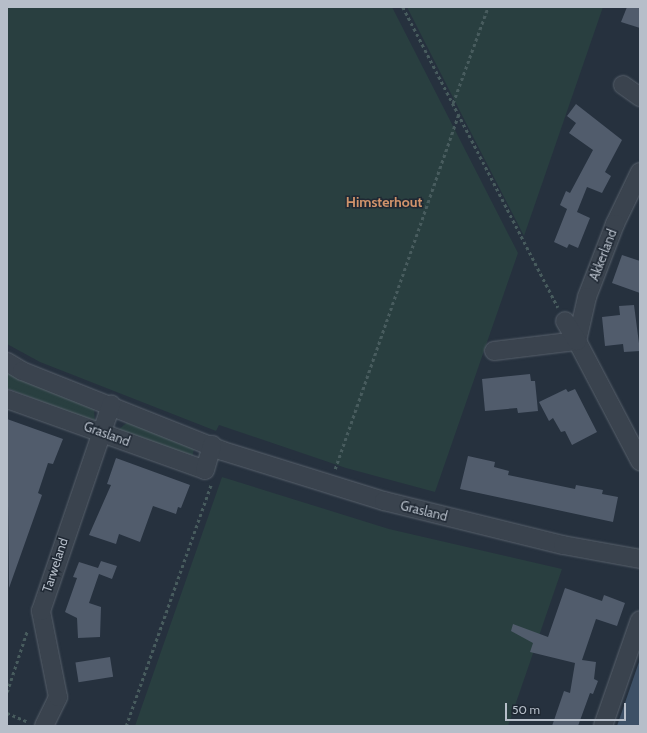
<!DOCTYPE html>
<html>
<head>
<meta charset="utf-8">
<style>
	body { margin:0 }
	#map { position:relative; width:647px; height:733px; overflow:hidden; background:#26313e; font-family:Cabin,sans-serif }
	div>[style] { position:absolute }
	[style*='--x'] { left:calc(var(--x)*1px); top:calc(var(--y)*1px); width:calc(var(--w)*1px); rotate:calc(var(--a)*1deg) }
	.green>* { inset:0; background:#293f40 }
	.water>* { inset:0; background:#3d5066 }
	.building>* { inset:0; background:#515c6c; transform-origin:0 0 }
	.path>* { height:2.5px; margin-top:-1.25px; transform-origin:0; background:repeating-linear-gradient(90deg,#485c5e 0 3px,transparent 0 6px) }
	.roads { filter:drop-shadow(0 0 1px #58616c) drop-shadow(0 0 1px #58616c) }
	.minor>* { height:18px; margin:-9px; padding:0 9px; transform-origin:9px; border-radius:9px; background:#3a434e }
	span { translate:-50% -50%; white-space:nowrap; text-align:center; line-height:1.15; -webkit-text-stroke:3px #1f2833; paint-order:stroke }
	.street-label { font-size:13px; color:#b6bec9 }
	.neighbourhood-label { font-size:14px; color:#d0936b; font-weight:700 }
	.frame { position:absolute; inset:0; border:8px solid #b6bec9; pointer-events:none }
	.scale { position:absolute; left:505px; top:703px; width:121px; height:18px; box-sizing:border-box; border:2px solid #b6bec9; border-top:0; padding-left:5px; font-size:12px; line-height:14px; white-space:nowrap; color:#b6bec9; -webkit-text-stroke:3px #1f2833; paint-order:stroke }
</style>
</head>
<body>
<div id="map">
	<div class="green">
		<div style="clip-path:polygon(7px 7px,392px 7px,518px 253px,435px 492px,346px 468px,219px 425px,216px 431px,40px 362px,7px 344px)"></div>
		<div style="clip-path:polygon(407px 7px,603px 7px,524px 236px,465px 121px)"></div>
		<div style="clip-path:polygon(7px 369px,94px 408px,95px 423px,7px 388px)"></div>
		<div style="clip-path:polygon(130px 420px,195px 445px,192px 458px,118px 430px)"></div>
		<div style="clip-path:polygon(222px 477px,389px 529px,562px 569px,508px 726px,135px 726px)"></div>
	</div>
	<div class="water">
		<div style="clip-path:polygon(640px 659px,640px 722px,639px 726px,617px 726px)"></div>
	</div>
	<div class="building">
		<div style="clip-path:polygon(627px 7px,640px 7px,640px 28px,621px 22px)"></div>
		<div style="clip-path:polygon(576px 104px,622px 140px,605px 172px,611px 176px,602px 193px,587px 187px,577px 212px,590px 218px,578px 248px,569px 244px,567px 248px,554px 242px,567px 209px,560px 205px,566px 191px,570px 193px,593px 150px,569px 133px,576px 123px,567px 116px)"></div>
		<div style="clip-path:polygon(622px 255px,640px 261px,640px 293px,612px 283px)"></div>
		<div style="clip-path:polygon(634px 305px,640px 351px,624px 352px,623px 344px,605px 346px,602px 317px,620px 315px,619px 306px)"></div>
		<div style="clip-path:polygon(530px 374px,531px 381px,535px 381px,538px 411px,518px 413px,517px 408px,485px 411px,482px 379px)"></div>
		<div style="clip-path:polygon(566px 389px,568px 392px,575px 389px,597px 432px,572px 445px,565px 431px,561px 432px,553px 418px,549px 421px,539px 402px)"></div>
		<div style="clip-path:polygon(7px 419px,63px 439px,53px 464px,48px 463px,38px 493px,42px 495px,9px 588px)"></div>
		<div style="clip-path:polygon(468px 456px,495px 462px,494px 467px,509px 471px,508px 475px,575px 489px,576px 485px,603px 490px,602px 494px,618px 497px,613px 522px,460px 489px)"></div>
		<div style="clip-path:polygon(116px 458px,190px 485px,181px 508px,178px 507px,176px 514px,153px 506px,140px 542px,119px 534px,116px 544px,89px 535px,111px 485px,107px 484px)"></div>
		<div style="clip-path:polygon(101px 561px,117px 566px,112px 579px,99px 574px,89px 603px,101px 607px,100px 637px,78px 638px,77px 618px,65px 612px,77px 578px,73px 577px,79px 562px,98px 568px)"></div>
		<div style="clip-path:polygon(565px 588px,602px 601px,604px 595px,625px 603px,617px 626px,596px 619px,582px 660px,596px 662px,594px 679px,598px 681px,593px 694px,590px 693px,578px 726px,552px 726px,564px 691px,570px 693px,575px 663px,530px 652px,533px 643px,511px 631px,513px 624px,548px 637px)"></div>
		<div style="left:110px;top:657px;width:20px;height:35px;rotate:81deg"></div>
	</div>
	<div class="path">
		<div style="--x:403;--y:7;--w:338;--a:62.7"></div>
		<div style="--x:453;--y:103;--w:102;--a:-70"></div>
		<div style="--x:335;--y:469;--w:375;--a:-70.8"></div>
		<div style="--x:7;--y:692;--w:64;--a:-71.8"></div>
		<div style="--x:7;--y:713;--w:23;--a:23"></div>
		<div style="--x:126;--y:726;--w:256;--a:-70.6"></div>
	</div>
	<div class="roads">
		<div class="minor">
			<div style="--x:623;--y:85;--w:21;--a:35"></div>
			<div style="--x:640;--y:172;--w:58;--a:115.7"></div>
			<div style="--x:615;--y:224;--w:78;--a:111"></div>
			<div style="--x:587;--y:297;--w:45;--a:102.8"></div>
			<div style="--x:577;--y:341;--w:136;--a:62.3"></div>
			<div style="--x:494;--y:351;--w:84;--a:-6.9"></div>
			<div style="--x:577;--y:341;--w:23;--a:-121"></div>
			<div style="--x:7;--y:362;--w:17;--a:31"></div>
			<div style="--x:22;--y:371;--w:216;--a:21.7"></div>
			<div style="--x:223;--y:451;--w:169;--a:17.3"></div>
			<div style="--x:384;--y:501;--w:184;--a:13.8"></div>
			<div style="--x:563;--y:545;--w:78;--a:10.3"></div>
			<div style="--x:7;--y:399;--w:210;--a:19.7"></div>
			<div style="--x:205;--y:470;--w:26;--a:-74"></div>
			<div style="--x:44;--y:726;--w:32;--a:-64"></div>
			<div style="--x:58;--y:697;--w:88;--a:-101.2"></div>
			<div style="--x:41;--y:611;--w:218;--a:-71.2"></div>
			<div style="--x:603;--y:726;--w:112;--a:-70.8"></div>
		</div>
	</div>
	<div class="street-label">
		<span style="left:603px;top:255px;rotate:-69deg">Akkerland</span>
		<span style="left:107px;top:434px;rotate:20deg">Grasland</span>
		<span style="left:424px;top:511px;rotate:14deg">Grasland</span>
		<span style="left:55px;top:565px;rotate:-72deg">Tarweland</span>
	</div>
	<div class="neighbourhood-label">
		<span style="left:384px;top:202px">Himsterhout</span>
	</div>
	<div class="frame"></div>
	<div class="scale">50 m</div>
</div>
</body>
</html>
